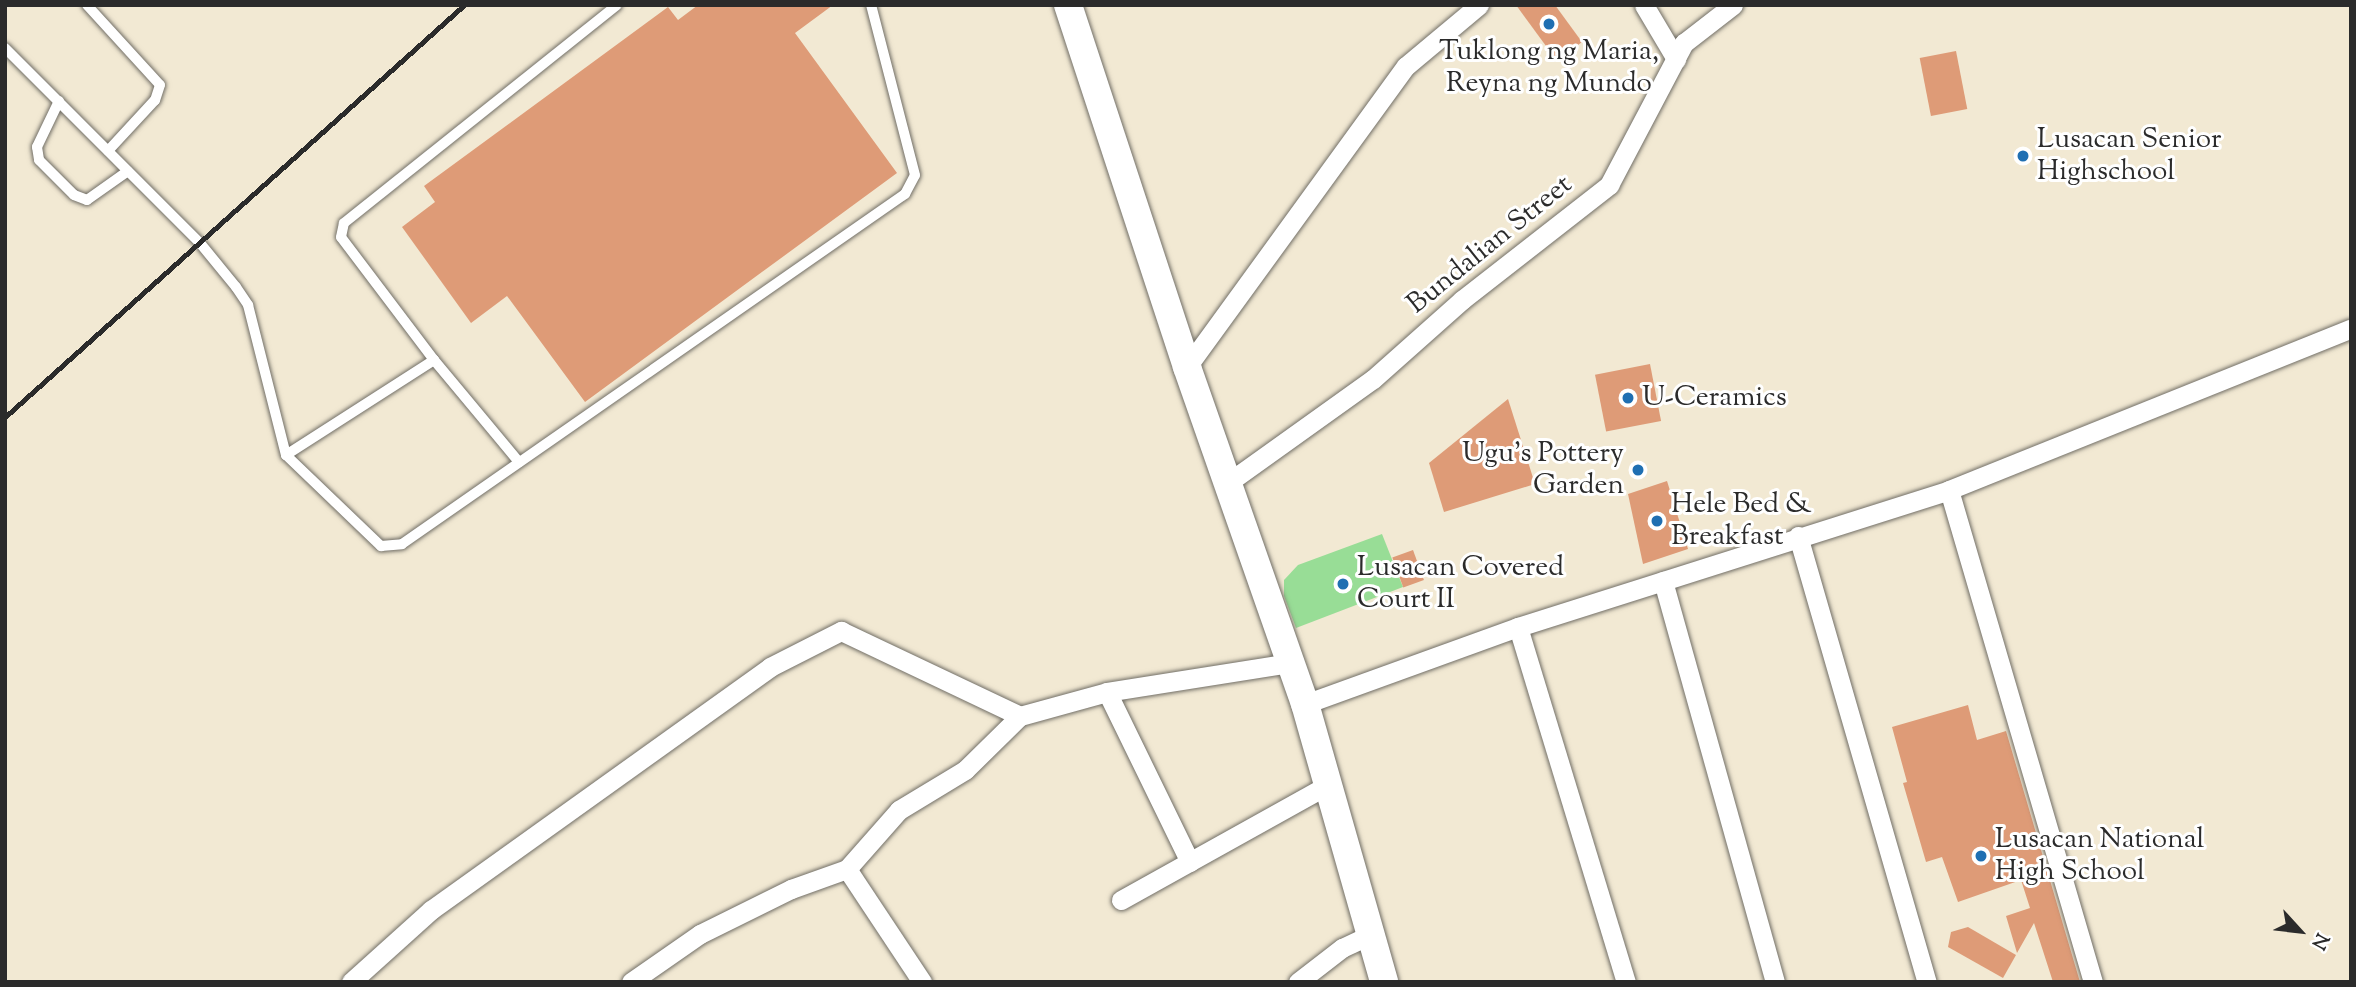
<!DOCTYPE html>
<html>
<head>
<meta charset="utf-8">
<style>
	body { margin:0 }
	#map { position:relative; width:2356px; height:987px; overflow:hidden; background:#f2e9d3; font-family:"Sorts Mill Goudy",serif }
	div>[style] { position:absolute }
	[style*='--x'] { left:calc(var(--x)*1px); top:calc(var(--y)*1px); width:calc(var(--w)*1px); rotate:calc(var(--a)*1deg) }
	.green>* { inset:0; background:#98dd96 }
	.building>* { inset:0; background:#de9b77; transform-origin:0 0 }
	.roads { filter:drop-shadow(0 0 2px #716e66) drop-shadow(0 0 2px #716e66) }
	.lane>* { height:10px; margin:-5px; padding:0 5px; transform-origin:5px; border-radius:5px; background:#fff }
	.street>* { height:19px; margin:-9.5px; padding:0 9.5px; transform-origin:9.5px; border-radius:9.5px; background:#fff }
	.secondary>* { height:28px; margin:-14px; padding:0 14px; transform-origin:14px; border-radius:14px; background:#fff }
	.rail>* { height:5px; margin:-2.5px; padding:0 2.5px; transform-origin:2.5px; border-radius:2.5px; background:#2b2b2b }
	.dots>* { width:19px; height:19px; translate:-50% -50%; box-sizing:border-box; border:4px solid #fff; border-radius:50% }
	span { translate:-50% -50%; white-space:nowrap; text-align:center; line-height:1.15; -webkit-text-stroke:6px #fff; paint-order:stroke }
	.poi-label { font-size:28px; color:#2b2b2b }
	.left { translate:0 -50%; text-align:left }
	.right { translate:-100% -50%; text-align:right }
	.street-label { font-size:28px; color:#2b2b2b }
	.frame { position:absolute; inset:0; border:7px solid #2b2b2b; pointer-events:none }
	.north { position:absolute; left:2265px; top:896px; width:70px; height:70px; -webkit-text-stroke:5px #fff; paint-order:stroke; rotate:117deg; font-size:19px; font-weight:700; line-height:28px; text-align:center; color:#2b2b2b }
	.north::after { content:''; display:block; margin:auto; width:24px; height:32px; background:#2b2b2b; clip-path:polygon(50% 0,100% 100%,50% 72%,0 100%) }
</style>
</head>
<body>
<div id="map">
	<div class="green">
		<div style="clip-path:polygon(1382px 534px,1403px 587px,1296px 628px,1284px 596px,1284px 580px,1298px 565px)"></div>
	</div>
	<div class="building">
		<div style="clip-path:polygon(698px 5px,833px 5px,795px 33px,897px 173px,585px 402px,507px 296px,471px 323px,402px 227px,435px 202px,424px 186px,668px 7px,678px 20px)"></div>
		<div style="clip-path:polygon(1516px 5px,1555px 5px,1582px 42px,1557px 61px)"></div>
		<div style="left:1956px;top:51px;width:59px;height:37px;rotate:79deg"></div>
		<div style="left:1650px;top:364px;width:58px;height:56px;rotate:79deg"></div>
		<div style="clip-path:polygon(1508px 399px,1535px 484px,1444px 512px,1429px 463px)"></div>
		<div style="clip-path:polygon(1667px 481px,1688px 549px,1643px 564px,1628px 494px)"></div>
		<div style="left:1413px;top:550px;width:32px;height:22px;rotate:70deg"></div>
		<div style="clip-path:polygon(1968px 705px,1977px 740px,2006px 731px,2080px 982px,2053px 982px,2034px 923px,2017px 953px,2006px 916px,2030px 908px,2021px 880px,1958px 902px,1942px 857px,1926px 862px,1903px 783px,1907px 782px,1892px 727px)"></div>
		<div style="clip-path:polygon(1968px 927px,2016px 955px,2003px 978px,1948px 947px,1951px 932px)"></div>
	</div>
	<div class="roads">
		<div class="lane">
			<div style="--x:87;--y:5;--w:108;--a:47.6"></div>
			<div style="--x:160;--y:85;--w:16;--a:108"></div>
			<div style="--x:155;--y:100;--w:69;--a:132.7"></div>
			<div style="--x:5;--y:48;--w:276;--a:45"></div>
			<div style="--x:200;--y:243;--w:57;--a:50.7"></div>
			<div style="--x:236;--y:287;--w:22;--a:56"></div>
			<div style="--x:248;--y:305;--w:155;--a:75.8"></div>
			<div style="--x:286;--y:455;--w:132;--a:43.8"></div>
			<div style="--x:381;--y:546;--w:21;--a:-5"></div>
			<div style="--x:402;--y:544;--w:613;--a:-34.83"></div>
			<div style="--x:905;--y:194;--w:21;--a:-62"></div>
			<div style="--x:915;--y:175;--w:176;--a:-104.5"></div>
			<div style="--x:59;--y:101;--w:51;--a:115.6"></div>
			<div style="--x:37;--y:147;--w:13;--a:81"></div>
			<div style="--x:39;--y:160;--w:49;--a:45"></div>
			<div style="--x:74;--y:195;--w:14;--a:21"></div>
			<div style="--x:87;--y:200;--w:50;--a:-35.3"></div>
			<div style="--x:434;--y:360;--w:133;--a:50.2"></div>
			<div style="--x:286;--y:455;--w:176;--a:-32.7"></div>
			<div style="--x:434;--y:360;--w:154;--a:-127.1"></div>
			<div style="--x:341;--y:237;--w:14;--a:-78"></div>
			<div style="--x:344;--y:223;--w:349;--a:-38.6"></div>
		</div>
		<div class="street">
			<div style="--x:1644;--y:5;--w:63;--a:59.3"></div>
			<div style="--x:1187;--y:367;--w:372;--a:-54"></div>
			<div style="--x:1406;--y:66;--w:95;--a:-39.9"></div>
			<div style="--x:1229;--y:482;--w:177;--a:-35.6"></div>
			<div style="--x:1373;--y:379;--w:119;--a:-41.6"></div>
			<div style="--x:1462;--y:300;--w:187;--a:-38"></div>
			<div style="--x:1609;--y:185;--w:161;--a:-62.2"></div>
			<div style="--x:1684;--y:43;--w:62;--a:-37.8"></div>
			<div style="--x:1949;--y:490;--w:513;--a:73.69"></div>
			<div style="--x:1798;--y:536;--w:464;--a:73.9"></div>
			<div style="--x:1663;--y:581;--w:416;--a:74.4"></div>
			<div style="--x:1518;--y:627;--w:371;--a:73.1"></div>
			<div style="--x:1107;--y:692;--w:189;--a:64"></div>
			<div style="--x:1305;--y:704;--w:226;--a:-19.9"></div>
			<div style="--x:1518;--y:627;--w:452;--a:-17.6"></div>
			<div style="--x:1949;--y:490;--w:433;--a:-21.9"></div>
			<div style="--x:847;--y:869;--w:136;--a:56.4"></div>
			<div style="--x:1121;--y:900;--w:238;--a:-29.1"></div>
			<div style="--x:351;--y:982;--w:108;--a:-42"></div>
			<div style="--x:431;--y:910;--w:417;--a:-35.6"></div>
			<div style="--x:770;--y:667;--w:80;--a:-26.9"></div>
			<div style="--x:841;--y:631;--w:198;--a:25.4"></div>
			<div style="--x:631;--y:982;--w:84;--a:-34.8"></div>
			<div style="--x:700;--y:934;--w:102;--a:-26.3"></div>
			<div style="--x:791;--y:889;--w:59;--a:-19.7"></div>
			<div style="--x:847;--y:869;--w:79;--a:-48.6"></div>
			<div style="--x:899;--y:810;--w:77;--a:-31.2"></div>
			<div style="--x:965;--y:770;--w:77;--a:-44.5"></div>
			<div style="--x:1020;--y:716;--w:90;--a:-15.4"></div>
			<div style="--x:1107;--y:692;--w:186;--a:-9"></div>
			<div style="--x:1298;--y:982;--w:56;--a:-37.7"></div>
			<div style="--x:1342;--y:948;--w:35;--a:-25"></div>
		</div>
		<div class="secondary">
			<div style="--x:1068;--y:5;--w:381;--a:71.8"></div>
			<div style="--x:1187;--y:367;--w:357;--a:70.7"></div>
			<div style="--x:1305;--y:704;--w:289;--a:74.1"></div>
		</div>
	</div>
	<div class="rail">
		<div style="--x:5;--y:417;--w:617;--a:-41.91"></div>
	</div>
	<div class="dots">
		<div style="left:1549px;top:24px;background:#1f6fb2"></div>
		<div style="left:2023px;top:156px;background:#1f6fb2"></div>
		<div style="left:1628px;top:398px;background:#1f6fb2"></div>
		<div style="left:1638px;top:470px;background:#1f6fb2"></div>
		<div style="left:1657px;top:521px;background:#1f6fb2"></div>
		<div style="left:1343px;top:584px;background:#1f6fb2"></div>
		<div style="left:1981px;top:856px;background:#1f6fb2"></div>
	</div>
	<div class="poi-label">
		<span style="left:1549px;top:68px">Tuklong ng Maria,<br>Reyna ng Mundo</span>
		<span class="left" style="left:2037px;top:156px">Lusacan Senior<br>Highschool</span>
		<span class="left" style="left:1642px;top:398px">U-Ceramics</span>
		<span class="right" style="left:1624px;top:470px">Ugu's Pottery<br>Garden</span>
		<span class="left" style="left:1671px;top:521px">Hele Bed &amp;<br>Breakfast</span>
		<span class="left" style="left:1357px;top:584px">Lusacan Covered<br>Court II</span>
		<span class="left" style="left:1995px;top:856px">Lusacan National<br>High School</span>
	</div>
	<div class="street-label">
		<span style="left:1490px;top:245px;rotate:-39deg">Bundalian Street</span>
	</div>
	<div class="frame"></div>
	<div class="north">N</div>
</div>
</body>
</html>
